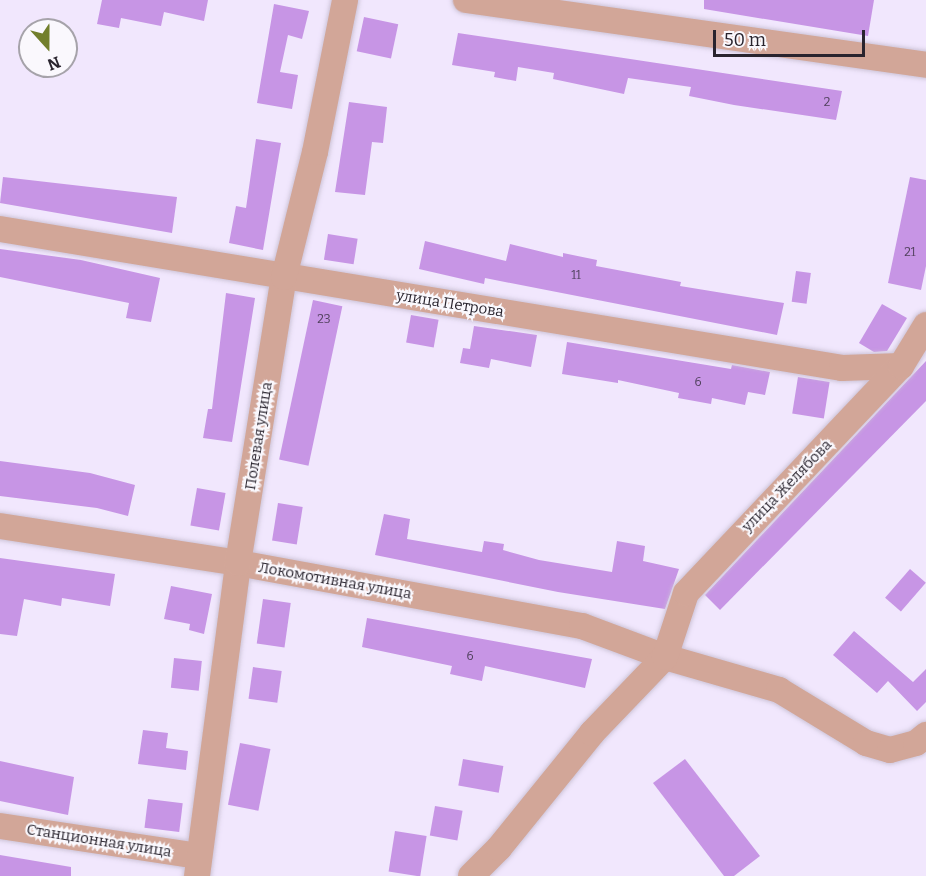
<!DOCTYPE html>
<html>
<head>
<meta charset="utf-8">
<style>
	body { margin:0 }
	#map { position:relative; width:926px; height:876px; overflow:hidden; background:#f1e7fd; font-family:Bitter,serif }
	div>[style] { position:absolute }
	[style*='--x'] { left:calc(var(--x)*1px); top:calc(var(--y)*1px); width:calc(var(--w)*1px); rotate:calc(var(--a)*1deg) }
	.building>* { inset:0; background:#c795e5; transform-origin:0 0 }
	.roads { filter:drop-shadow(0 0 2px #cdc4d8) drop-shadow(0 0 2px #cdc4d8) }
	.minor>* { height:26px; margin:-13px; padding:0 13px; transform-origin:13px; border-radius:13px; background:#d2a698 }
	span { translate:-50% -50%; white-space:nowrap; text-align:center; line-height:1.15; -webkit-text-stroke:4.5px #faf8fd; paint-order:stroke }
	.number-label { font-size:12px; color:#50405c }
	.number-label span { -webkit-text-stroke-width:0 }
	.street-label { font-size:15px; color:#29242e }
	.north { position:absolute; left:18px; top:18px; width:60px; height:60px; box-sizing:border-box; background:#faf8fd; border:2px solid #a6a3aa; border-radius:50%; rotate:159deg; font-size:16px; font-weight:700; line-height:24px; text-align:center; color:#29242e }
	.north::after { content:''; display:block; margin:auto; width:21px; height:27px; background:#727f2c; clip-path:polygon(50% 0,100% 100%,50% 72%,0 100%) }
	.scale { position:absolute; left:713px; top:30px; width:152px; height:27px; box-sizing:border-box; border:3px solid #29242e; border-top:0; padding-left:8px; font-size:18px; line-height:21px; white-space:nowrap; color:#29242e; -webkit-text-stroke:4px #faf8fd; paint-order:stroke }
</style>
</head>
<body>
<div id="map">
	<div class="building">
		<div style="clip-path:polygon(102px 0,208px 0,204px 21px,164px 12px,161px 26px,121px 18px,119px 28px,97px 24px)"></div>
		<div style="clip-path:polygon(704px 0,874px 0,868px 36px,704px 9px)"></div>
		<div style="clip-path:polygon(274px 4px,309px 11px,302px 39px,288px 35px,280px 72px,298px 75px,292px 109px,257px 103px)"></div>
		<div style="left:364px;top:17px;width:35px;height:35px;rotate:12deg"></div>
		<div style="clip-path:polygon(458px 33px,842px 91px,836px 120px,734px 105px,689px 96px,691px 87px,628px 78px,624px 94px,553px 79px,554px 73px,518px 67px,516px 81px,494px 77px,495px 72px,452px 65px)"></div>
		<div style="clip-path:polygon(349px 102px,387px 107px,383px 143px,372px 142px,365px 195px,335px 192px)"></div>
		<div style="clip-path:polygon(256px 139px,281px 143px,263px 250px,229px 243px,236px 206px,246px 208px)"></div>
		<div style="clip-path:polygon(3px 177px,177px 197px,172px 233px,0 203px)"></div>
		<div style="clip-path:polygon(910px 177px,926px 180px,926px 266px,921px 290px,888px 283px)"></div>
		<div style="left:328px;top:234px;width:30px;height:26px;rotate:9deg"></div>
		<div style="clip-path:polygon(425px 241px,506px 261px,510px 244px,563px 257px,563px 253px,597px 260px,596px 266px,681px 282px,680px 286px,784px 303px,777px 335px,485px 278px,484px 284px,419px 269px)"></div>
		<div style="clip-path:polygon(0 249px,81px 260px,160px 278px,151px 322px,126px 318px,129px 303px,0 277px)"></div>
		<div style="left:796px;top:271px;width:15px;height:31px;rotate:8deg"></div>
		<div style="clip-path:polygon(226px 293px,255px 298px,232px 442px,203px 438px,208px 409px,212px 409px)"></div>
		<div style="left:313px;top:300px;width:30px;height:163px;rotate:12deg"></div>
		<div style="clip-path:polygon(882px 304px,907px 318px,887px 351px,874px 352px,859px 343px)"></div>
		<div style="left:411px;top:315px;width:28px;height:28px;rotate:10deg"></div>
		<div style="clip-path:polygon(474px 326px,537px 335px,531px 367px,491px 359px,489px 368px,460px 363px,463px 348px,470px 349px)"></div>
		<div style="clip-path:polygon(567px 342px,731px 369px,732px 365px,770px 372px,765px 395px,748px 392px,745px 405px,712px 398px,711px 404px,678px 398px,679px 393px,618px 380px,618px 383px,562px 374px)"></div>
		<div style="clip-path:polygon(926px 361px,926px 401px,720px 610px,705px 595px)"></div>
		<div style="left:798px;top:377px;width:32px;height:37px;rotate:9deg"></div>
		<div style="clip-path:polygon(0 461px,90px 473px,135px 485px,128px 516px,97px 508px,0 496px)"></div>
		<div style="left:197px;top:488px;width:29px;height:38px;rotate:10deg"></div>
		<div style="left:278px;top:503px;width:25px;height:38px;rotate:9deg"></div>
		<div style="clip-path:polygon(384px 514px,410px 519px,407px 539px,482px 552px,484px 541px,504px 544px,503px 550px,539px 560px,612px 572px,617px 541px,645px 546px,643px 561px,679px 569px,665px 609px,558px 592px,375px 555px)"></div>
		<div style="clip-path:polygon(0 558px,115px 574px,110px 606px,62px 598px,61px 606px,24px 599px,17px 636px,0 634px)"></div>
		<div style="left:910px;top:569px;width:21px;height:38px;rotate:41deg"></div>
		<div style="clip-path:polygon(171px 586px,212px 594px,204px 634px,189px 630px,190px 624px,164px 619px)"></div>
		<div style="left:263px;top:599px;width:28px;height:45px;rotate:8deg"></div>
		<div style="clip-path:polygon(367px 618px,592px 659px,585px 688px,485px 666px,482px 681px,450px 674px,452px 666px,362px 647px)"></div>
		<div style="clip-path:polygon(854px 631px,913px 682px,926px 669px,926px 702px,917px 711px,888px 681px,877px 693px,833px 655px)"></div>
		<div style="left:174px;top:658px;width:28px;height:30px;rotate:6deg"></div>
		<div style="left:253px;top:667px;width:29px;height:32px;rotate:8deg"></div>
		<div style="clip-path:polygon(143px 730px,168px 733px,166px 748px,188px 751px,186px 770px,138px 764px)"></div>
		<div style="left:240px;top:743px;width:31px;height:63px;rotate:11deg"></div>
		<div style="left:463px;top:759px;width:41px;height:27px;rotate:10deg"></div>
		<div style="clip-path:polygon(685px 759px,760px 856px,734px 876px,724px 876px,653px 783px)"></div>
		<div style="clip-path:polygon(0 761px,74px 777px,68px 815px,0 801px)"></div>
		<div style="left:148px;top:799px;width:35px;height:29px;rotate:7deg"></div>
		<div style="left:435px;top:806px;width:28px;height:30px;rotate:10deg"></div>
		<div style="left:395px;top:831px;width:32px;height:41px;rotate:9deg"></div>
		<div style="clip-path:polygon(0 855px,71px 867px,71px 876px,0 876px)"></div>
	</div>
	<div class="roads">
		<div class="minor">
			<div style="--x:466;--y:0;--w:465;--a:8"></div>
			<div style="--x:0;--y:229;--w:853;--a:9.37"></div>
			<div style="--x:842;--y:368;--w:59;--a:-1.9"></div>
			<div style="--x:0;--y:526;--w:241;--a:8.8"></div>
			<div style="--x:238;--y:563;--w:350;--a:10.4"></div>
			<div style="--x:582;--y:626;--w:89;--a:20.5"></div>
			<div style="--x:665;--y:657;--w:119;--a:16.1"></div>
			<div style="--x:779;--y:690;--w:102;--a:31.3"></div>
			<div style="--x:866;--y:743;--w:25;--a:16"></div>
			<div style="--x:890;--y:750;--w:27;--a:-15"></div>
			<div style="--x:916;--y:743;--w:13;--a:-39"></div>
			<div style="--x:0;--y:826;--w:200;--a:8.6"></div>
			<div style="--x:197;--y:876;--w:316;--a:-82.5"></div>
			<div style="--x:238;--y:563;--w:290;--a:-80.9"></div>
			<div style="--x:284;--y:277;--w:129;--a:-76.1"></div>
			<div style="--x:315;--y:152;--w:155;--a:-78.8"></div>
			<div style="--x:471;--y:876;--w:40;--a:-45"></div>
			<div style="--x:499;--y:848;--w:148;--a:-51"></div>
			<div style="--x:592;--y:733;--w:105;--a:-46.2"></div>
			<div style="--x:665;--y:657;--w:67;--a:-71.8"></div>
			<div style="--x:686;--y:593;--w:313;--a:-46.6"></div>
			<div style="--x:901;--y:366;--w:48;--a:-58.6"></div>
		</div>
	</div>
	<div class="number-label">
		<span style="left:827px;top:103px">2</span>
		<span style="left:910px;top:253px">21</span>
		<span style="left:576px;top:276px">11</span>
		<span style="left:324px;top:320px">23</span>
		<span style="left:698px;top:383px">6</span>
		<span style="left:470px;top:657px">6</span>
	</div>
	<div class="street-label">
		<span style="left:450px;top:304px;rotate:9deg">улица Петрова</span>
		<span style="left:259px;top:436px;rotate:-81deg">Полевая улица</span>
		<span style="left:787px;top:486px;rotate:-46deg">улица Желябова</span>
		<span style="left:335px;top:581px;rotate:10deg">Локомотивная улица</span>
		<span style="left:99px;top:841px;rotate:9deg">Станционная улица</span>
	</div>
	<div class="north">N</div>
	<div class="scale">50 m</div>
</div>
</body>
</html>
